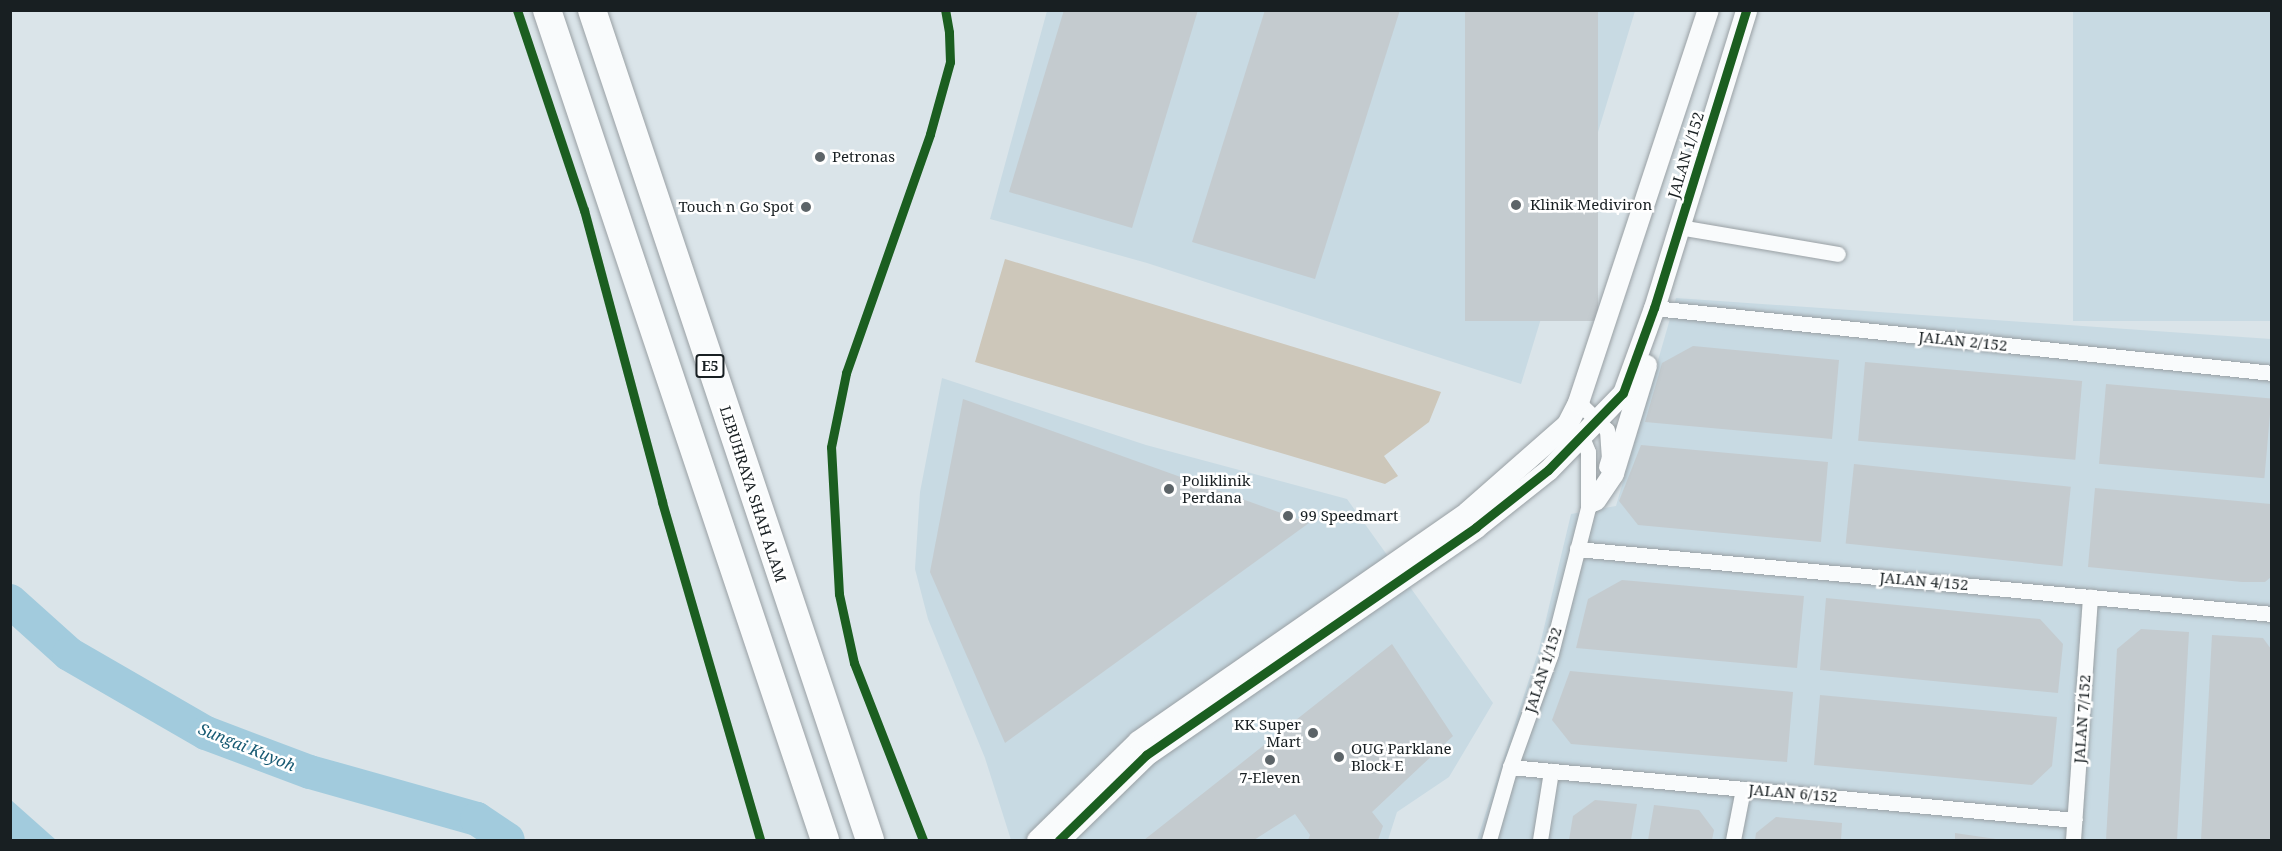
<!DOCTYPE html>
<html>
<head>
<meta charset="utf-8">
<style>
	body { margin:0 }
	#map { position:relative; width:2282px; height:851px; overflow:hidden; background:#dae4e9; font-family:"Noto Serif",serif }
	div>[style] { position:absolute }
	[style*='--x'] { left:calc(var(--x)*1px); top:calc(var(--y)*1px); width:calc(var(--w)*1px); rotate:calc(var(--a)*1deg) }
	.built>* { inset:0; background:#c8dae3; transform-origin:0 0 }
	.green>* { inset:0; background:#cdc7ba }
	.water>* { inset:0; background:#a2cbdd }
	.river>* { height:34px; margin:-17px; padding:0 17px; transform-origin:17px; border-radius:17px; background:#a2cbdd }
	.building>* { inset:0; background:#c4cbcf; transform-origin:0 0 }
	.roads { filter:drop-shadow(0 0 2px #99a0a4) drop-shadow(0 0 2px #99a0a4) }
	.street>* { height:15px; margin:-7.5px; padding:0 7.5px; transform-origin:7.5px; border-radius:7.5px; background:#f9fbfc }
	.secondary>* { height:21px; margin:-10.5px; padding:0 10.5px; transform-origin:10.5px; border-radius:10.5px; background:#f9fbfc }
	.highway>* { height:28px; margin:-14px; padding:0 14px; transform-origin:14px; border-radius:14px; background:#f9fbfc }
	.cycleway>* { height:9px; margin:-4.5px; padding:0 4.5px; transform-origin:4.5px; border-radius:4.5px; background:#1b5e20 }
	.dots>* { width:16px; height:16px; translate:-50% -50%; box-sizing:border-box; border:3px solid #fff; border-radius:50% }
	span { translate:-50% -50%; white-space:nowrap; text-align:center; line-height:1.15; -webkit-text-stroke:5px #fff; paint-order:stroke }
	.shield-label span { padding:2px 4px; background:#fff; border:2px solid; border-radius:4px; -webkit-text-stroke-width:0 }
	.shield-label { font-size:14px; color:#181f22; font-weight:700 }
	.street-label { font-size:15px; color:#181f22 }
	.poi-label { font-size:15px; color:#181f22 }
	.left { translate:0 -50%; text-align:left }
	.right { translate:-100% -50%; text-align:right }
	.water-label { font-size:16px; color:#175a73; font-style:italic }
	.frame { position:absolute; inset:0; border:12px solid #181f22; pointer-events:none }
</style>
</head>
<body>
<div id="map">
	<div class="built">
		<div style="clip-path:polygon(1047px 11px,1635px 11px,1521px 384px,1147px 263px,990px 219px)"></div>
		<div style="left:2073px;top:11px;width:198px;height:310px"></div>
		<div style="clip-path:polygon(1676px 298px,2271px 339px,2271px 840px,1477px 840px,1539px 649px,1571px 514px,1616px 506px)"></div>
		<div style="clip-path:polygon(942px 378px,1146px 445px,1347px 499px,1493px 703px,1449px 777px,1397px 812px,1388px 840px,1011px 840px,985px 758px,928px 619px,915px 569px,920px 492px)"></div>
	</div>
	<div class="green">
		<div style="clip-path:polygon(1005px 259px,1441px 392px,1429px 422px,1384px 456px,1398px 476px,1385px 484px,975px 362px)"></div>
	</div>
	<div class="water">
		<div style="clip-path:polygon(10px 800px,11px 800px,56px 840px,11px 840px)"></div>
	</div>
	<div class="river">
		<div style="--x:10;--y:601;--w:79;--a:41.9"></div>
		<div style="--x:69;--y:654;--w:158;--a:30"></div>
		<div style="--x:206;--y:733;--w:111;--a:20.6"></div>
		<div style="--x:310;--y:772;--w:173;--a:15.7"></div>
		<div style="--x:477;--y:819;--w:37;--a:34"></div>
	</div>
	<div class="building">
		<div style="clip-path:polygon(1064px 10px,1198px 10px,1132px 228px,1009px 192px)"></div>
		<div style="clip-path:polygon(1265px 10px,1400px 10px,1315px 279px,1192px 242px)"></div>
		<div style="left:1465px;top:10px;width:133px;height:311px"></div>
		<div style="clip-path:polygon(1693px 346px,1839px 360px,1832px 439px,1645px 422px,1662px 363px)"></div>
		<div style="left:1865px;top:362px;width:218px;height:79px;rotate:5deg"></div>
		<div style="left:2106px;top:384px;width:166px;height:80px;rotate:5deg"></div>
		<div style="clip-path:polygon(963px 399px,1309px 523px,1005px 743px,930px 572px)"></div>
		<div style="clip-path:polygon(1641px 445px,1828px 462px,1821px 542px,1638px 525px,1619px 501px)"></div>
		<div style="left:1854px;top:464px;width:218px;height:80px;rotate:6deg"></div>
		<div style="clip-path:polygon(2095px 488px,2271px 504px,2271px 577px,2265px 582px,2242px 582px,2088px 567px)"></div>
		<div style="clip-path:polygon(1622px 580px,1804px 596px,1797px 668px,1576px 648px,1588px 599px)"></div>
		<div style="clip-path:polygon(1826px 598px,2040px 619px,2063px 644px,2058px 693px,1820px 670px)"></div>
		<div style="clip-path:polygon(2141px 629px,2189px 632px,2177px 840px,2106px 840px,2117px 649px)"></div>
		<div style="clip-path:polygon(2212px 635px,2263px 638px,2271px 649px,2271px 840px,2201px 840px)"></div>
		<div style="clip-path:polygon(1392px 644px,1453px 736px,1372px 812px,1383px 826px,1378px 840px,1308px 840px,1310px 835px,1295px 814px,1254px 840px,1144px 840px)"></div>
		<div style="clip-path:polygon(1570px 671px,1793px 692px,1787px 762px,1571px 744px,1552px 720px)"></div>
		<div style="clip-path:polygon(1820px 695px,2057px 717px,2052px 766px,2032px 785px,1814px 765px)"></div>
		<div style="clip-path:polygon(1595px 800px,1637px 804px,1631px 840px,1569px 840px,1573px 816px)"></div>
		<div style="clip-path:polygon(1654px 805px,1699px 810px,1714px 830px,1712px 840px,1648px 840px)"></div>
		<div style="clip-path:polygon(1776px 817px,1842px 823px,1841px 840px,1755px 840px,1756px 833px)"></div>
		<div style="clip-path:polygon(1955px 833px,1996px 839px,1995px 840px,1955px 840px)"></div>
	</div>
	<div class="roads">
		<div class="street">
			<div style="--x:1679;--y:227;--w:161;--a:9.6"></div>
			<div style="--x:1654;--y:308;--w:621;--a:6"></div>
			<div style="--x:1578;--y:402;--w:40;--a:44"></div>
			<div style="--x:1607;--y:430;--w:27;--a:86"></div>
			<div style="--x:1609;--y:457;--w:10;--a:107"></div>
			<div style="--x:1582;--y:437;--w:16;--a:68"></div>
			<div style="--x:1588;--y:452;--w:56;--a:90"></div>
			<div style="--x:1577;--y:549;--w:698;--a:5.34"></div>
			<div style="--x:1510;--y:767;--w:567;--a:5.36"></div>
			<div style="--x:1489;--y:840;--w:76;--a:-74"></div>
			<div style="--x:1510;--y:767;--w:121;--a:-70.2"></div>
			<div style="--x:1551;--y:653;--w:150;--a:-75.7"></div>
			<div style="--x:1588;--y:508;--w:19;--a:-58"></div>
			<div style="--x:1540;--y:840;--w:70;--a:-80.9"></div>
			<div style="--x:1733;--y:840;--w:52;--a:-78.9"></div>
			<div style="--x:2073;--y:840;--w:244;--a:-86"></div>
		</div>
		<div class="secondary">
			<div style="--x:1595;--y:500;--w:32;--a:-56"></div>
			<div style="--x:1613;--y:473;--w:113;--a:-73"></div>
			<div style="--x:1037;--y:840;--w:141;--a:-44.4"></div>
			<div style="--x:1138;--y:741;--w:401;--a:-34.8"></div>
			<div style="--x:1467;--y:512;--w:133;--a:-41.3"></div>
			<div style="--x:1567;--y:424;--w:25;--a:-63"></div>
			<div style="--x:1578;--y:402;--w:413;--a:-71.7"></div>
			<div style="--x:1059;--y:840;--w:122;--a:-44.3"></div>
			<div style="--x:1146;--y:755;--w:401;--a:-34.6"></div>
			<div style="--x:1476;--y:527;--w:92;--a:-38.4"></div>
			<div style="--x:1548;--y:470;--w:107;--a:-45.8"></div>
			<div style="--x:1623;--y:393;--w:90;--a:-70"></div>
			<div style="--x:1654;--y:308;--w:312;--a:-72.8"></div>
		</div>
		<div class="highway">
			<div style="--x:547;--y:10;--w:875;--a:71.48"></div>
			<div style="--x:592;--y:10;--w:875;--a:71.48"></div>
		</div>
	</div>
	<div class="cycleway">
		<div style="--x:517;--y:10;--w:211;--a:71.5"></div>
		<div style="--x:584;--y:210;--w:302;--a:75"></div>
		<div style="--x:662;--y:502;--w:352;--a:73.8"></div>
		<div style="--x:923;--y:840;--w:190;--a:-111.3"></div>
		<div style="--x:854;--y:663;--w:71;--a:-102.3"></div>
		<div style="--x:839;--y:594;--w:147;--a:-93.1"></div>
		<div style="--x:831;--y:447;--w:76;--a:-78.5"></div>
		<div style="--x:846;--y:373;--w:253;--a:-70.6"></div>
		<div style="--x:930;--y:134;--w:75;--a:-74.5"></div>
		<div style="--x:950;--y:62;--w:30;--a:-92"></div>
		<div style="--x:949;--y:32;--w:22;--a:-100"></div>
		<div style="--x:1059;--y:840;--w:122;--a:-44.3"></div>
		<div style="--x:1146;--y:755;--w:401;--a:-34.6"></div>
		<div style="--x:1476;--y:527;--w:92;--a:-38.4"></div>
		<div style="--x:1548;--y:470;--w:107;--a:-45.8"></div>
		<div style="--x:1623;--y:393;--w:90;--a:-70"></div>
		<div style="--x:1654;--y:308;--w:312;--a:-72.8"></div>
	</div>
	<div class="dots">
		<div style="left:820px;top:157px;background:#5c6468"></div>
		<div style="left:1516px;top:205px;background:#5c6468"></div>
		<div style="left:806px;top:207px;background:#5c6468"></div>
		<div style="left:1169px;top:489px;background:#5c6468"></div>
		<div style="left:1288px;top:516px;background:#5c6468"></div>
		<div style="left:1313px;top:733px;background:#5c6468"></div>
		<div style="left:1339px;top:757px;background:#5c6468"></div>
		<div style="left:1270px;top:760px;background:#5c6468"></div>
	</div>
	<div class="shield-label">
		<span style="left:710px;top:366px">E5</span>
	</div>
	<div class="street-label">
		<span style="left:1686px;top:155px;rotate:-73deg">JALAN 1/152</span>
		<span style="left:1963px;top:341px;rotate:6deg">JALAN 2/152</span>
		<span style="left:753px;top:494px;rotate:72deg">LEBUHRAYA SHAH ALAM</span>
		<span style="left:1924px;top:581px;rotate:5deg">JALAN 4/152</span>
		<span style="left:1543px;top:670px;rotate:-72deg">JALAN 1/152</span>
		<span style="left:2082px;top:719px;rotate:-86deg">JALAN 7/152</span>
		<span style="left:1793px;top:793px;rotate:5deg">JALAN 6/152</span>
	</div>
	<div class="poi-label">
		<span class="left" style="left:832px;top:157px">Petronas</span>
		<span class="left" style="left:1530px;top:205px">Klinik Mediviron</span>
		<span class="right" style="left:794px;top:207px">Touch n Go Spot</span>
		<span class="left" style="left:1182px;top:489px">Poliklinik<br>Perdana</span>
		<span class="left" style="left:1300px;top:516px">99 Speedmart</span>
		<span class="right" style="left:1301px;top:733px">KK Super<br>Mart</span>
		<span class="left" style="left:1351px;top:757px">OUG Parklane<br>Block E</span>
		<span style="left:1270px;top:778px">7-Eleven</span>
	</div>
	<div class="water-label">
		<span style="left:247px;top:747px;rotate:22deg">Sungai Kuyoh</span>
	</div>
	<div class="frame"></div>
</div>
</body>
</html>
